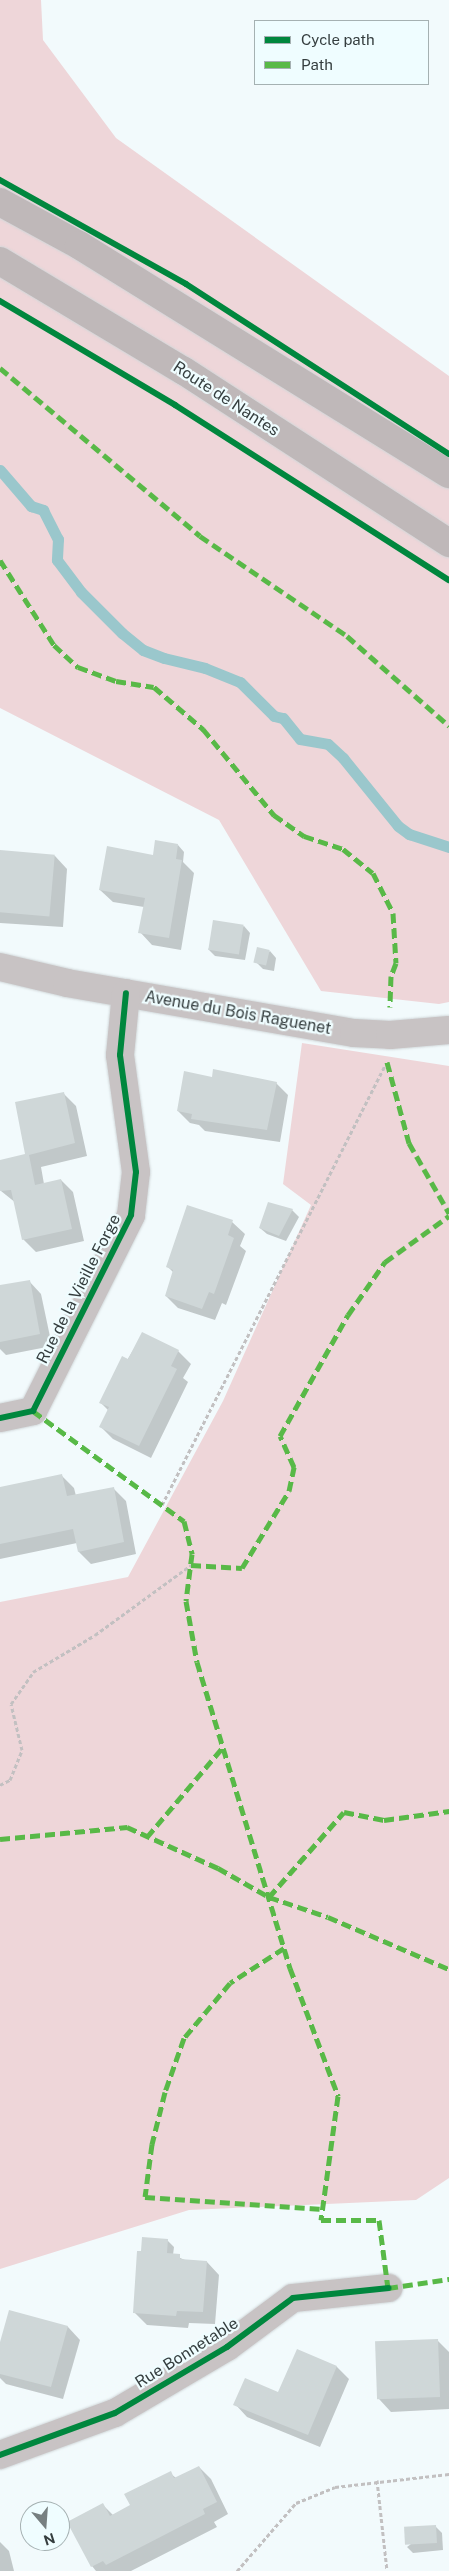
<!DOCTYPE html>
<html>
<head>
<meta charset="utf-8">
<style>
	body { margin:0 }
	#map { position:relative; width:449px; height:2571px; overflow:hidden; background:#f2fafc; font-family:"Public Sans",sans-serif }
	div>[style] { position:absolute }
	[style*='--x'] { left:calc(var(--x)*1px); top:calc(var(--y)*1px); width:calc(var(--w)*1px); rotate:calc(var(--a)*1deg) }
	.green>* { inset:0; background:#eed6d9 }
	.shadow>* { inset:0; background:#0003 }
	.stream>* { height:11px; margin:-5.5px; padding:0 5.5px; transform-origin:5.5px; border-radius:5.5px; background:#9ac7cc }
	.building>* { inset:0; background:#cfd7d8; transform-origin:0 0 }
	.path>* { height:3px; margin-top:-1.5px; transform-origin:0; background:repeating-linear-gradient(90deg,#c2c0c1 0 4px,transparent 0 6.5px) }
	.roads { filter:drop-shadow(0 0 1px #d1d7d9) drop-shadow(0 0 1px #d1d7d9) }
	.street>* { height:28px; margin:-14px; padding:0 14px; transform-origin:14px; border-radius:14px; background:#c8c3c4 }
	.secondary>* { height:28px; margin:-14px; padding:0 14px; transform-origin:14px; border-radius:14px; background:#bfb8b9 }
	.quiet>* { height:5px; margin-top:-2.5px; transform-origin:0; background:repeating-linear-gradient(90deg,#58b947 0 10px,transparent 0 15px) }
	.cycleway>* { height:6px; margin:-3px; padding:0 3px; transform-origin:3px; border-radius:3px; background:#00873e }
	span { translate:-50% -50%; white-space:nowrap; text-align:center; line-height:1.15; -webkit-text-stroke:4.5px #effdff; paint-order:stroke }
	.street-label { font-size:16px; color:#353e3f }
	.legend { position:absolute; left:254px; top:20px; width:175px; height:65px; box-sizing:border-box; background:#effdff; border:1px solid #a5b1b2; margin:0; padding:6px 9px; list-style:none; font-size:15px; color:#353e3f }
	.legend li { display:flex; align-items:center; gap:10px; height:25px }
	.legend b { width:25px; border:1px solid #a5b1b2 }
	.north { position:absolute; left:20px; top:2501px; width:50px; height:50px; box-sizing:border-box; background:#effdff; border:1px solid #a5b1b2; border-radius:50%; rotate:162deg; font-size:14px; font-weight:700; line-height:20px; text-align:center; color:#353e3f }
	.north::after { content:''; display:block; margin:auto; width:18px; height:22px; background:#778081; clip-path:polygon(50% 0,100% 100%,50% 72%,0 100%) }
</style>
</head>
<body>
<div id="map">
	<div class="green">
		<div style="clip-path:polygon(0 0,41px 0,43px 40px,116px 138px,449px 376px,449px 1002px,439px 1004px,321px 991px,219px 820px,0 708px)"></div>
		<div style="clip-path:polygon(302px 1043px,449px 1066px,449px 2178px,416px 2200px,189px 2210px,0 2269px,0 1602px,128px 1577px,223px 1401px,311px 1205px,283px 1184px)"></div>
	</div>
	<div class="shadow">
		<div style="clip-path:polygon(178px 845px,184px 852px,183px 862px,194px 873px,181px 950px,152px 945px,140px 932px,144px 907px,113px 902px,100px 890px)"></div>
		<div style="clip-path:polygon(0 852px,55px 856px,67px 869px,63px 927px,0 923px)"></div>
		<div style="clip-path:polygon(244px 926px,250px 933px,245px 960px,215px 956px,208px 949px)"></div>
		<div style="clip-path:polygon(270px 951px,276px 958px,274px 971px,263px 969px,257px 963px)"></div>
		<div style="clip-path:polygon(213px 1079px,276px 1083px,288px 1095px,280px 1142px,205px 1131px,199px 1125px,190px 1123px,178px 1111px)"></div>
		<div style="clip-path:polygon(64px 1094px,76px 1106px,87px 1156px,41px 1167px,44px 1184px,61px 1180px,73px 1192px,84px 1241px,36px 1252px,23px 1239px,16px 1203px,1px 1191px,0 1161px,26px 1155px)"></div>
		<div style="clip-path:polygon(292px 1210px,299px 1217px,286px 1241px,267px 1234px,260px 1228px)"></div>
		<div style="clip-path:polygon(232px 1222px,245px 1234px,240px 1246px,246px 1251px,226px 1305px,222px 1303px,215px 1320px,178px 1308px,166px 1296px,174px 1273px,168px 1267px)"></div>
		<div style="clip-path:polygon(29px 1281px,41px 1294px,52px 1346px,6px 1355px,0 1349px,0 1286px)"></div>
		<div style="clip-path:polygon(143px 1334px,178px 1351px,191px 1364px,183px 1378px,188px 1382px,151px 1458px,113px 1439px,101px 1427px,108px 1410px,101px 1403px)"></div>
		<div style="clip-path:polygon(62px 1476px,74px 1488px,76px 1496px,113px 1488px,126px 1501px,136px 1554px,91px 1564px,79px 1552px,77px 1543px,0 1559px,0 1489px)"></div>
		<div style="clip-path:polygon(167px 2240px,174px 2247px,173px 2255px,185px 2260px,207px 2262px,219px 2275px,215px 2324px,189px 2323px,188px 2328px,147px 2325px,134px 2312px)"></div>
		<div style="clip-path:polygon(10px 2311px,68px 2327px,80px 2340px,63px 2399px,6px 2384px,0 2378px,0 2347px)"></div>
		<div style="clip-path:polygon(437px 2340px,449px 2352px,449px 2409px,391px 2412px,379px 2399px)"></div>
		<div style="clip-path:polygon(298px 2351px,337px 2367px,349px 2379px,320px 2447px,247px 2417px,235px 2404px,279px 2394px)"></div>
		<div style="clip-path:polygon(199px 2467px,211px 2479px,228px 2514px,214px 2522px,217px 2527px,131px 2571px,96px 2571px,92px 2566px,103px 2505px,113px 2515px,132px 2505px,170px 2473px,176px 2478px)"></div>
		<div style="clip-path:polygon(435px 2526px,442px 2533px,443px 2550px,413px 2553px,407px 2547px)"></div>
		<div style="clip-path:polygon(0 2542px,9px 2551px,14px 2571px,0 2571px)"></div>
	</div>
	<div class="stream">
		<div style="--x:0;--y:470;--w:48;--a:49.3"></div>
		<div style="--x:31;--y:506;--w:13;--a:18"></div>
		<div style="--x:43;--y:510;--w:33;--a:63"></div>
		<div style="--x:58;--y:539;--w:21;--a:93"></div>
		<div style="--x:57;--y:560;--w:40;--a:53"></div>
		<div style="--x:81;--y:592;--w:58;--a:45"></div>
		<div style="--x:122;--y:633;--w:27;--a:39"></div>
		<div style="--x:143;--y:650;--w:22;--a:21"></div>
		<div style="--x:164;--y:658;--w:42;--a:13.7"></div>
		<div style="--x:205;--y:668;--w:38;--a:22"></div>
		<div style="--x:240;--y:682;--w:48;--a:45"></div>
		<div style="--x:274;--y:716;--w:9;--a:13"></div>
		<div style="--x:283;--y:718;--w:27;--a:51"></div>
		<div style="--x:300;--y:739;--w:28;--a:10"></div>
		<div style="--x:328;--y:744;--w:21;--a:43"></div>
		<div style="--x:343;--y:758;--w:87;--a:51"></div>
		<div style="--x:398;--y:826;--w:14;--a:36"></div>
		<div style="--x:409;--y:834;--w:42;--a:18"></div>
	</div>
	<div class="building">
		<div style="clip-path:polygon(155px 840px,178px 844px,176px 859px,182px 860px,169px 938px,138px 933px,145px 898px,99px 890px,107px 846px,153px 855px)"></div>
		<div style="left:0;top:850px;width:55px;height:62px;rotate:5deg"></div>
		<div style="left:213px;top:920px;width:31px;height:30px;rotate:9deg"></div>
		<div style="left:257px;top:947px;width:13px;height:16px;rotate:13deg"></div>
		<div style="clip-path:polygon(213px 1069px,277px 1082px,267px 1130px,191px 1119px,192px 1114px,177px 1111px,184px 1071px,212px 1077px)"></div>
		<div style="clip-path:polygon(64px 1092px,75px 1143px,29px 1155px,35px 1185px,61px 1179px,72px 1229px,22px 1240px,11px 1190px,0 1191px,0 1160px,25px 1154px,15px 1102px)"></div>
		<div style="clip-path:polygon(268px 1202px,293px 1209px,279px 1236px,259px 1228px)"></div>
		<div style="clip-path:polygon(187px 1205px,233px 1220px,228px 1235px,234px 1238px,214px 1294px,209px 1292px,202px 1309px,165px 1296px,173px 1270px,166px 1267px)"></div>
		<div style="clip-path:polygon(30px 1280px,40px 1334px,0 1342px,0 1285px)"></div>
		<div style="clip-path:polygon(142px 1332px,179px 1350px,171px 1366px,177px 1369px,139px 1446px,99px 1427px,109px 1407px,99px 1403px,122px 1356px,128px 1359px)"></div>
		<div style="clip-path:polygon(62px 1474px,67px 1496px,114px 1487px,124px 1542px,78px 1552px,73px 1529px,0 1544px,0 1487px)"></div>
		<div style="clip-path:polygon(142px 2237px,168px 2239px,167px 2253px,180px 2254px,180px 2259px,207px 2261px,203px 2312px,177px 2311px,176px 2316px,133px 2313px,137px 2251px,141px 2251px)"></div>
		<div style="clip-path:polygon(9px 2310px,68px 2326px,51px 2387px,0 2374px,0 2342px)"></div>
		<div style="left:438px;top:2339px;width:58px;height:63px;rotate:88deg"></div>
		<div style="clip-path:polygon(297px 2349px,337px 2366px,308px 2435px,233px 2405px,245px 2378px,278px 2392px)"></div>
		<div style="clip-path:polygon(199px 2466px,217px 2502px,203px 2509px,205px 2514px,106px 2565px,103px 2561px,91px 2567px,67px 2522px,103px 2503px,110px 2516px,130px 2505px,124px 2494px,171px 2471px,174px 2478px)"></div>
		<div style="left:436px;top:2525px;width:18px;height:32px;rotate:87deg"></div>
	</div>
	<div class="path">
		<div style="--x:162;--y:1505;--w:492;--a:-63.1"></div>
		<div style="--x:0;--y:1785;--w:11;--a:-27"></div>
		<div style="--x:10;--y:1780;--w:32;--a:-68"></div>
		<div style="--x:22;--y:1750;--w:47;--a:-103.4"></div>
		<div style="--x:11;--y:1704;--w:39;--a:-55"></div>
		<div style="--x:33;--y:1672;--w:72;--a:-30.8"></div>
		<div style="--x:95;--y:1635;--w:119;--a:-36.1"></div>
		<div style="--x:377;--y:2480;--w:92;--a:83.7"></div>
		<div style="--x:237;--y:2571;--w:90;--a:-49.1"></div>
		<div style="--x:296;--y:2503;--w:42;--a:-22.3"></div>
		<div style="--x:335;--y:2487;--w:115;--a:-6.5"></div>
	</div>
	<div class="roads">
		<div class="street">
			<div style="--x:0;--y:967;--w:69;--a:13.4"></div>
			<div style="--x:67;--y:983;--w:291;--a:9.9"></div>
			<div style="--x:354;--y:1033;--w:36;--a:3"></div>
			<div style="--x:390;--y:1035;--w:59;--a:-4.8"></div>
			<div style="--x:0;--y:1418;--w:34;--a:-12"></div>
			<div style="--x:33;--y:1411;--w:219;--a:-63.4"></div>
			<div style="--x:131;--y:1215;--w:43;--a:-83.4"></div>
			<div style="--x:136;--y:1172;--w:118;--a:-97.8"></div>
			<div style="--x:120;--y:1055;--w:62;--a:-84.5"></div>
			<div style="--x:0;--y:2455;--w:122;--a:-20.1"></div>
			<div style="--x:115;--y:2413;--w:130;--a:-30.5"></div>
			<div style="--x:227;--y:2347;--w:82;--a:-36.6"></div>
			<div style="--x:293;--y:2298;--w:96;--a:-6"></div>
		</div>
		<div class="secondary">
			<div style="--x:0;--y:202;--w:90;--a:28.6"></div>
			<div style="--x:79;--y:245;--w:435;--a:31.8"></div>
			<div style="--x:0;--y:261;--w:214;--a:30.9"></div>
			<div style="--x:184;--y:371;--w:316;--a:33"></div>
		</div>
	</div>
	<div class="quiet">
		<div style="--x:0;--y:368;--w:261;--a:40"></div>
		<div style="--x:200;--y:536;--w:178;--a:34.2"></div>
		<div style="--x:347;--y:636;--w:136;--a:41.4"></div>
		<div style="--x:0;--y:560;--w:101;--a:57.6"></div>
		<div style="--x:54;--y:645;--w:33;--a:43"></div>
		<div style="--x:78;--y:667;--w:40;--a:20.2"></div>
		<div style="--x:116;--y:681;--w:38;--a:9"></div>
		<div style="--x:154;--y:687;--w:65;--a:40.6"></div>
		<div style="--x:203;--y:729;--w:112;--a:50.5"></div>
		<div style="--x:274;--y:815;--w:37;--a:35"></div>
		<div style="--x:304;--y:836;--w:41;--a:18.4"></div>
		<div style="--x:343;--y:849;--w:38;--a:39"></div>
		<div style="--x:373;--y:873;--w:45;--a:63.4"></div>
		<div style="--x:393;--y:913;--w:50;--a:86.6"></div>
		<div style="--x:396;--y:963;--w:14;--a:111"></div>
		<div style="--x:391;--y:976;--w:31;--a:92"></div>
		<div style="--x:387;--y:1062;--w:84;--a:74.8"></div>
		<div style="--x:409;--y:1143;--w:81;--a:60.3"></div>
		<div style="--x:33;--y:1411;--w:187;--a:36.1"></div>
		<div style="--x:184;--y:1521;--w:34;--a:76"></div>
		<div style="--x:192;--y:1554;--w:47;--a:97.3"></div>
		<div style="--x:186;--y:1601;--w:62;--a:79.8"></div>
		<div style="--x:197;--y:1662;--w:320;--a:73.1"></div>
		<div style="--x:290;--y:1968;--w:137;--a:69.4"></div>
		<div style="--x:338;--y:2096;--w:125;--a:97.8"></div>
		<div style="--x:321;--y:2220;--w:58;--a:0"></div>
		<div style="--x:379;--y:2220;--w:69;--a:82.5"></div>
		<div style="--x:388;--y:2288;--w:62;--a:-8.4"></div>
		<div style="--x:191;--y:1565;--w:51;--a:3.4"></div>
		<div style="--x:242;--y:1568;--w:90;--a:-58.6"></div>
		<div style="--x:289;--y:1491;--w:25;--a:-78"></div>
		<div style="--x:294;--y:1467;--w:34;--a:-114"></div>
		<div style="--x:280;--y:1436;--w:139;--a:-60.7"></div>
		<div style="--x:348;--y:1315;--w:65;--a:-55.1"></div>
		<div style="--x:385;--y:1262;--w:79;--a:-35.7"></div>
		<div style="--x:147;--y:1837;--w:118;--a:-49.8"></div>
		<div style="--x:0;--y:1839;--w:128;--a:-5.4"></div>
		<div style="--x:127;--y:1827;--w:100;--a:24.3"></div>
		<div style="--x:218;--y:1868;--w:59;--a:29.6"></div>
		<div style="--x:269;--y:1897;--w:62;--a:18.7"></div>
		<div style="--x:328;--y:1917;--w:132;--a:23.3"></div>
		<div style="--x:269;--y:1897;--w:113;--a:-48.6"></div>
		<div style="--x:344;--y:1812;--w:41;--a:11.3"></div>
		<div style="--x:384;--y:1820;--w:66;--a:-7.9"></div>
		<div style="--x:284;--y:1948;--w:64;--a:147.1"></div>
		<div style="--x:230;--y:1983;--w:72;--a:129.9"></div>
		<div style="--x:184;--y:2038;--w:57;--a:109.4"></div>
		<div style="--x:165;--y:2092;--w:54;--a:104"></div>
		<div style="--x:152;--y:2144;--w:53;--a:97.5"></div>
		<div style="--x:145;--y:2197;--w:178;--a:3.9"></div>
	</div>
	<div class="cycleway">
		<div style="--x:0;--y:180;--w:213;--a:29.2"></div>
		<div style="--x:186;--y:284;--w:313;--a:32.9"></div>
		<div style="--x:0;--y:301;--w:204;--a:30.7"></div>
		<div style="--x:175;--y:405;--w:325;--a:32.6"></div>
		<div style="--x:0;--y:1418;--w:34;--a:-12"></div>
		<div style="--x:33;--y:1411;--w:219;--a:-63.4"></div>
		<div style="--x:131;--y:1215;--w:43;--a:-83.4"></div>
		<div style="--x:136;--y:1172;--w:118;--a:-97.8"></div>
		<div style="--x:120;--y:1055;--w:62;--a:-84.5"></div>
		<div style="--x:0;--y:2455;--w:122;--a:-20.1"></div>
		<div style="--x:115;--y:2413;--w:130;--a:-30.5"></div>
		<div style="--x:227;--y:2347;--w:82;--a:-36.6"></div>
		<div style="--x:293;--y:2298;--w:96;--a:-6"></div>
	</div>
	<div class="street-label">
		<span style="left:226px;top:399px;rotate:33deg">Route de Nantes</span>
		<span style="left:238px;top:1013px;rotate:10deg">Avenue du Bois Raguenet</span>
		<span style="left:79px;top:1289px;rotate:-63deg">Rue de la Vieille Forge</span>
		<span style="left:187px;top:2353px;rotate:-32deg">Rue Bonnetable</span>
	</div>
	<ul class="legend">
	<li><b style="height:6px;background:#00873e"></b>Cycle path</li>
	<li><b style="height:6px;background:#58b947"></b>Path</li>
	</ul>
	<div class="north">N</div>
</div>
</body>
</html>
